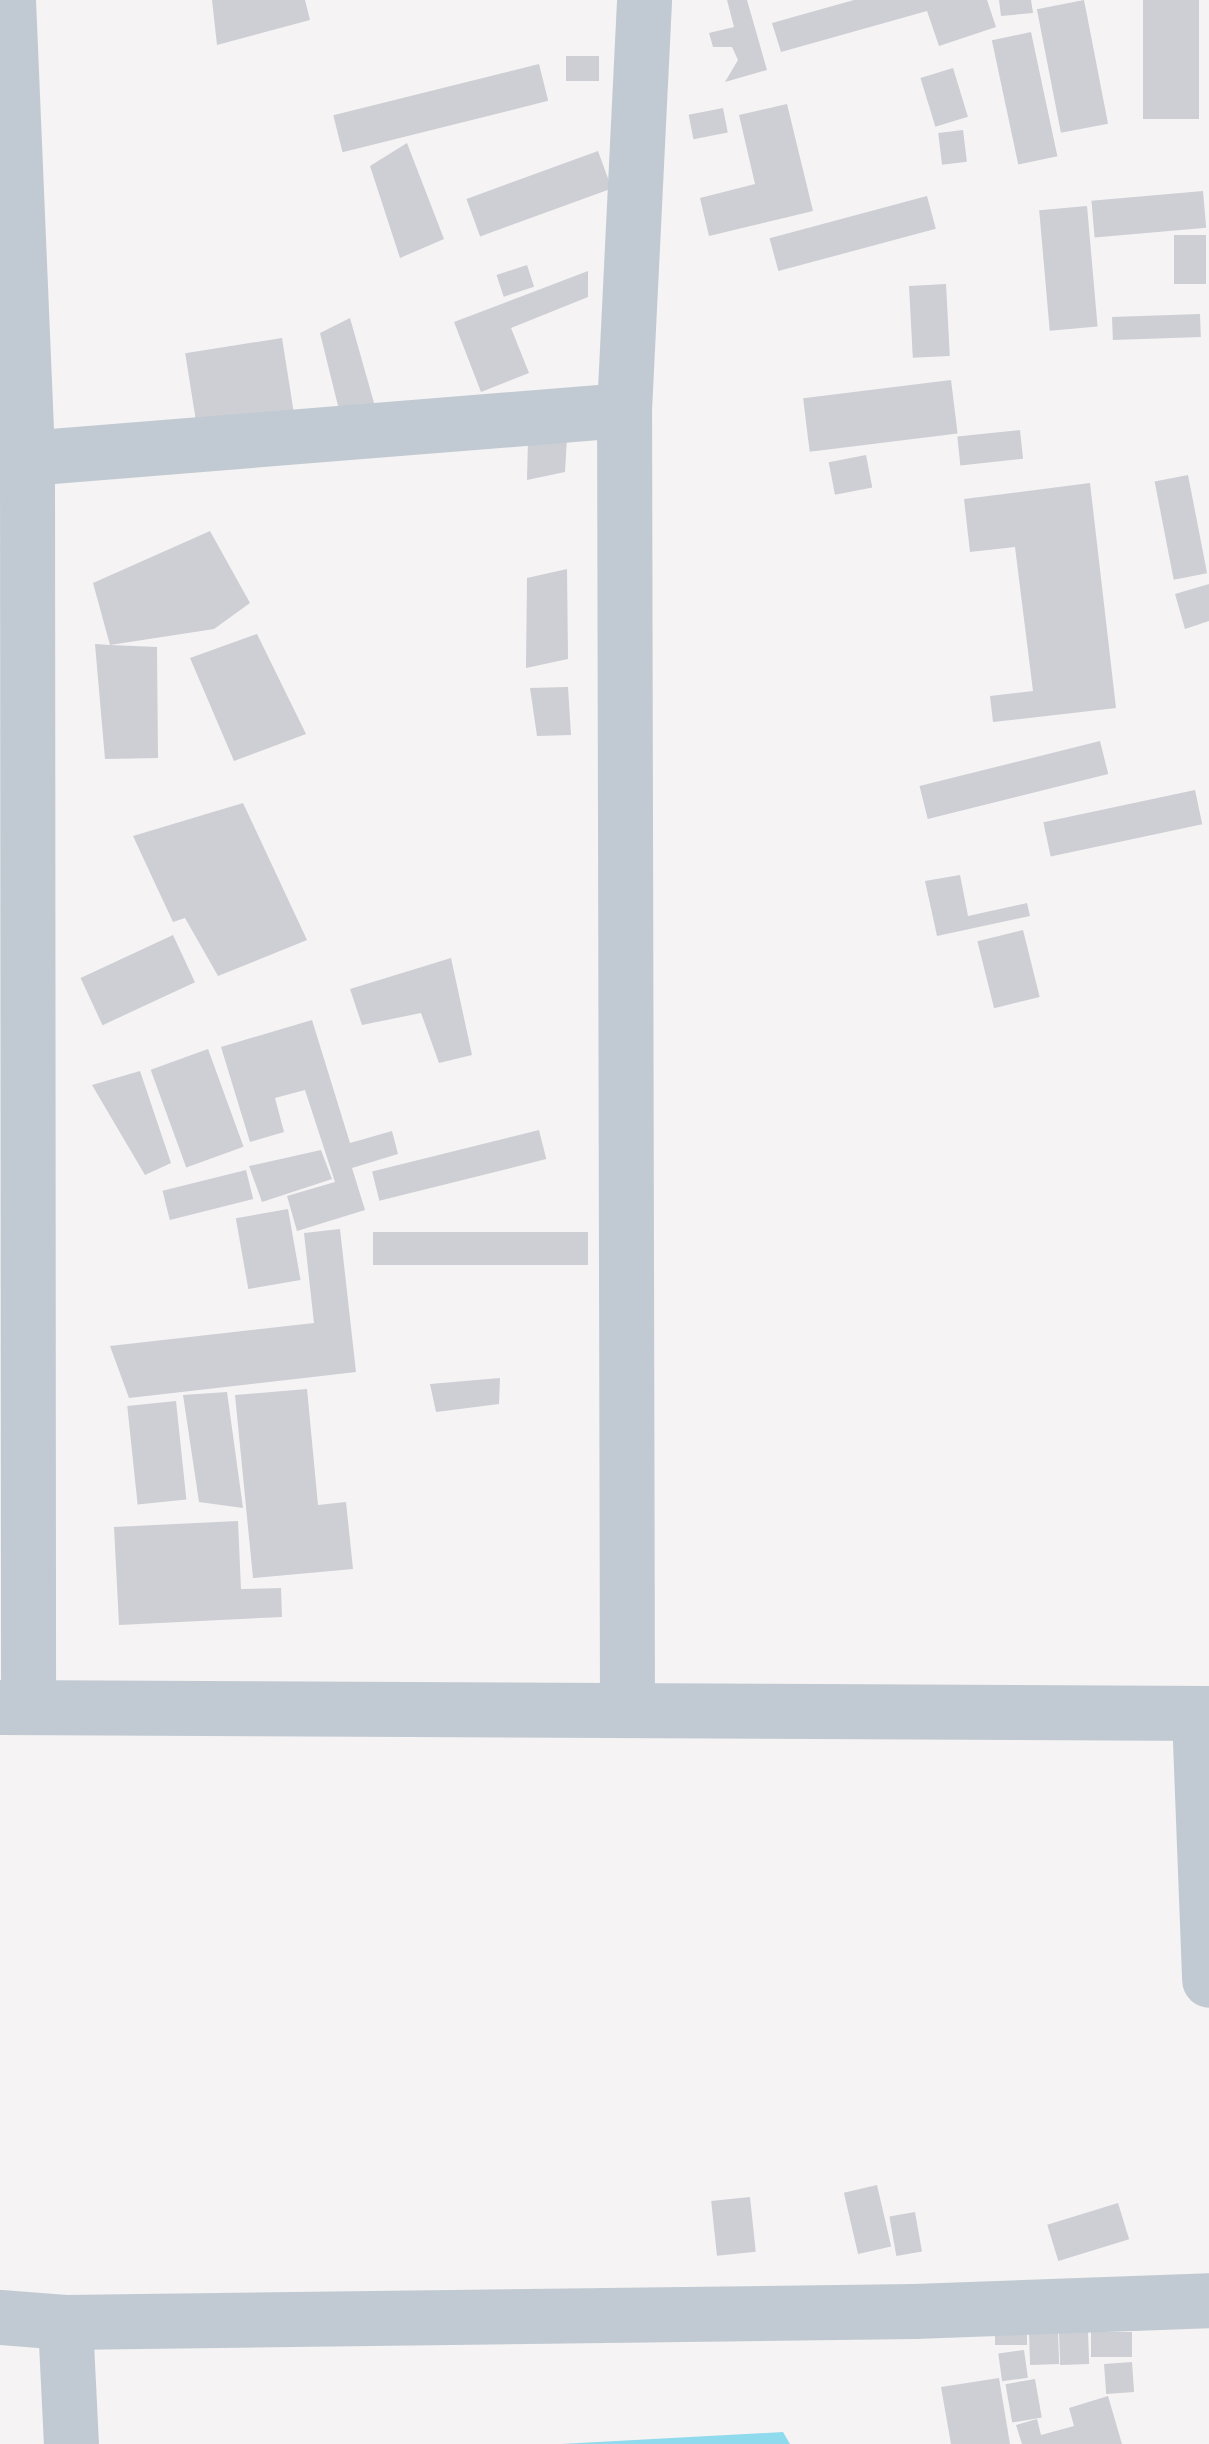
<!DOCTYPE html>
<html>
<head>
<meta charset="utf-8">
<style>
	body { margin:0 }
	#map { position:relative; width:1209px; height:2444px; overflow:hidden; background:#f5f3f3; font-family:"Noto Sans",sans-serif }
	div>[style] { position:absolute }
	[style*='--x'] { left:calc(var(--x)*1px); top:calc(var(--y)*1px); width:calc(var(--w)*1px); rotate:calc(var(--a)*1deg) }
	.water>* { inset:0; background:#90daee }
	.building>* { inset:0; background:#cdcfd5; transform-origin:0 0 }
	.minor>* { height:55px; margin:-27.5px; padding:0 27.5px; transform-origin:27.5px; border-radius:27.5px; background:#c1cad2 }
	span { translate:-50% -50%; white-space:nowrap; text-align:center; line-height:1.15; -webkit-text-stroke:10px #fff; paint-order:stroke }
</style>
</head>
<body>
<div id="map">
	<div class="water">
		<div style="clip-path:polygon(783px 2432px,790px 2444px,561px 2444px)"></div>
	</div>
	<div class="building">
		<div style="clip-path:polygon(212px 0,305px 0,310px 20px,217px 45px)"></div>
		<div style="clip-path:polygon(727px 0,747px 0,767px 70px,725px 82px,738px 60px,732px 47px,713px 47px,709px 33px,734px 27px)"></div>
		<div style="clip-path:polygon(854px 0,987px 0,996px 27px,939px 46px,927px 11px,781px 52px,772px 23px)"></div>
		<div style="clip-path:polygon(999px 0,1031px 0,1033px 13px,1001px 16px)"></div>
		<div style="left:1084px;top:0;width:126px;height:48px;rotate:79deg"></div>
		<div style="left:1143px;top:0;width:56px;height:119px"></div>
		<div style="left:1031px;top:32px;width:127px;height:40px;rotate:78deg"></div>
		<div style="left:566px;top:56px;width:33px;height:25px"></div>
		<div style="left:539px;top:64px;width:38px;height:212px;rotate:76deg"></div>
		<div style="left:953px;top:68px;width:51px;height:34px;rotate:73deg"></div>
		<div style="clip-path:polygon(787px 104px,813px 211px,709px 236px,700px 198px,755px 184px,739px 115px)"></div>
		<div style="left:723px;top:108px;width:25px;height:35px;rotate:79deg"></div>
		<div style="left:963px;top:130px;width:32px;height:25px;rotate:83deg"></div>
		<div style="clip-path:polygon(407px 143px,444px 239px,400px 258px,370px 166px)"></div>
		<div style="left:598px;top:151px;width:40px;height:140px;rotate:70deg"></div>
		<div style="left:1203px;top:191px;width:37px;height:112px;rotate:85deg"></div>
		<div style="left:927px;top:196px;width:34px;height:163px;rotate:75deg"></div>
		<div style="left:1087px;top:206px;width:121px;height:48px;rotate:85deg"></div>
		<div style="left:1174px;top:235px;width:32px;height:49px"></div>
		<div style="left:527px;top:265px;width:23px;height:32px;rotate:72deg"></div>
		<div style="clip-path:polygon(588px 271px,588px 297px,511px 328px,529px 373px,481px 392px,454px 322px)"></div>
		<div style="left:946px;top:284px;width:72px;height:37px;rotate:87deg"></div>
		<div style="left:1200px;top:314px;width:23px;height:88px;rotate:88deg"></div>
		<div style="clip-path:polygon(350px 318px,374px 403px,341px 418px,320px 333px)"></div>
		<div style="left:282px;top:338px;width:81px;height:98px;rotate:81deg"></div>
		<div style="left:951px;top:380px;width:54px;height:149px;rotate:83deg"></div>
		<div style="left:1020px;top:430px;width:29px;height:63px;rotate:84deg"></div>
		<div style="clip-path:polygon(567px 437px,565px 472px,527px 480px,528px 440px)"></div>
		<div style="left:866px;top:455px;width:33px;height:38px;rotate:79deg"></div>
		<div style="left:1188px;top:475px;width:100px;height:34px;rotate:79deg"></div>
		<div style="clip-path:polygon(1090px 483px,1116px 708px,993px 722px,990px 696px,1033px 691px,1015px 547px,970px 552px,964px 499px)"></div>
		<div style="clip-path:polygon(210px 531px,250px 603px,214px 629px,110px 645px,157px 647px,158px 758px,105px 759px,95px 644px,110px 645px,93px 583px)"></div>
		<div style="clip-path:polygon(567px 569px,568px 659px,526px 668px,527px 578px)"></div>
		<div style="clip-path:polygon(1209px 584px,1209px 621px,1185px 629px,1175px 594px)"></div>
		<div style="clip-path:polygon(257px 634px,306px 734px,234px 761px,190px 658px)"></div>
		<div style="clip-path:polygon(568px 687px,571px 735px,537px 736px,530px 688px)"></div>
		<div style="left:1100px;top:741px;width:34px;height:186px;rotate:76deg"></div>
		<div style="left:1195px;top:790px;width:35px;height:155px;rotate:78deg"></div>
		<div style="clip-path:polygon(243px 803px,307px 940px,218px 976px,185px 918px,173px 922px,133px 836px)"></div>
		<div style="clip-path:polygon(960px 875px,968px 916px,1027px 903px,1030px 916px,937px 936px,925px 881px)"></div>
		<div style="left:1023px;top:930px;width:69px;height:47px;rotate:76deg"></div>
		<div style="left:173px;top:935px;width:52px;height:102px;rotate:65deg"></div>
		<div style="clip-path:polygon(451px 958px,472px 1055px,439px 1063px,421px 1013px,362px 1025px,350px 989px)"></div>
		<div style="clip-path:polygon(312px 1020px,350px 1143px,392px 1131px,398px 1154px,352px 1168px,365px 1210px,297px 1231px,287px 1196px,335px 1182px,305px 1090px,275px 1098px,284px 1132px,250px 1142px,221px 1047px)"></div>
		<div style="left:208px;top:1049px;width:104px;height:61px;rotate:70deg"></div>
		<div style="clip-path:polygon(140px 1071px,171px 1163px,145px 1175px,92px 1085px)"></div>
		<div style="left:539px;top:1130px;width:30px;height:172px;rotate:76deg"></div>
		<div style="clip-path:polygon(321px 1150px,332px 1179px,262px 1202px,249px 1166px)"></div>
		<div style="left:246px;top:1170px;width:30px;height:86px;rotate:76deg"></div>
		<div style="left:288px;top:1209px;width:72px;height:53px;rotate:80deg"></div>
		<div style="clip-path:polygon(340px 1229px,356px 1372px,129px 1398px,110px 1346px,314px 1323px,304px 1233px)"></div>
		<div style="left:373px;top:1232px;width:215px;height:33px"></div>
		<div style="clip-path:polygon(500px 1378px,499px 1404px,436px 1412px,430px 1384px)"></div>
		<div style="clip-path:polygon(307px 1389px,318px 1505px,346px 1502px,353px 1569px,253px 1578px,235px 1395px)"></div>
		<div style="clip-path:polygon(227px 1392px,243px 1508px,199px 1502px,183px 1395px)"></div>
		<div style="left:176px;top:1401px;width:99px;height:49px;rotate:84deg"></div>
		<div style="clip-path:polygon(238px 1521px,241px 1589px,281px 1588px,282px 1617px,119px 1625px,114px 1527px)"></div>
		<div style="left:877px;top:2185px;width:63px;height:34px;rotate:77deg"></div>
		<div style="left:750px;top:2197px;width:55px;height:39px;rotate:84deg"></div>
		<div style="left:1118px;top:2203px;width:38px;height:74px;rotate:73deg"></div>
		<div style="left:915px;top:2212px;width:40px;height:26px;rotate:80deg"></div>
		<div style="left:1088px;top:2331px;width:33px;height:29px;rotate:88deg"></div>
		<div style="left:1027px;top:2332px;width:13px;height:32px;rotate:90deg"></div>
		<div style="left:1058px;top:2332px;width:32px;height:29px;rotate:88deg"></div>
		<div style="left:1132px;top:2332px;width:25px;height:41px;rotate:90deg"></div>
		<div style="left:1024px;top:2350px;width:28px;height:26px;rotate:82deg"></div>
		<div style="left:1132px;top:2362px;width:30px;height:28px;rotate:86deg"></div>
		<div style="clip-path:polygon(999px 2378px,1010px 2444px,951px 2444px,941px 2387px)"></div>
		<div style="left:1035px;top:2379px;width:39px;height:30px;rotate:80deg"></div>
		<div style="clip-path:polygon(1108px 2396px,1122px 2444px,1022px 2444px,1016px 2425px,1037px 2419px,1041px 2435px,1074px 2426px,1069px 2408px)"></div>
	</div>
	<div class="minor">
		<div style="--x:8;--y:0;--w:458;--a:87.6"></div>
		<div style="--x:27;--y:458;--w:1249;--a:89.95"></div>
		<div style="--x:27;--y:458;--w:599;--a:-4.6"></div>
		<div style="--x:0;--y:1707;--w:1209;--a:0.28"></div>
		<div style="--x:627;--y:1708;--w:1298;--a:-90.13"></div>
		<div style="--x:624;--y:410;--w:410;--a:-87.2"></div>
		<div style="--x:1199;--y:1715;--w:265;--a:87.8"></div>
		<div style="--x:0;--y:2317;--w:65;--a:4.4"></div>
		<div style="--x:65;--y:2322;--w:849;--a:-0.74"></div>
		<div style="--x:914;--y:2311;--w:295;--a:-2.1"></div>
		<div style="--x:65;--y:2322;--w:122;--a:87.2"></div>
	</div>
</div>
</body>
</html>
